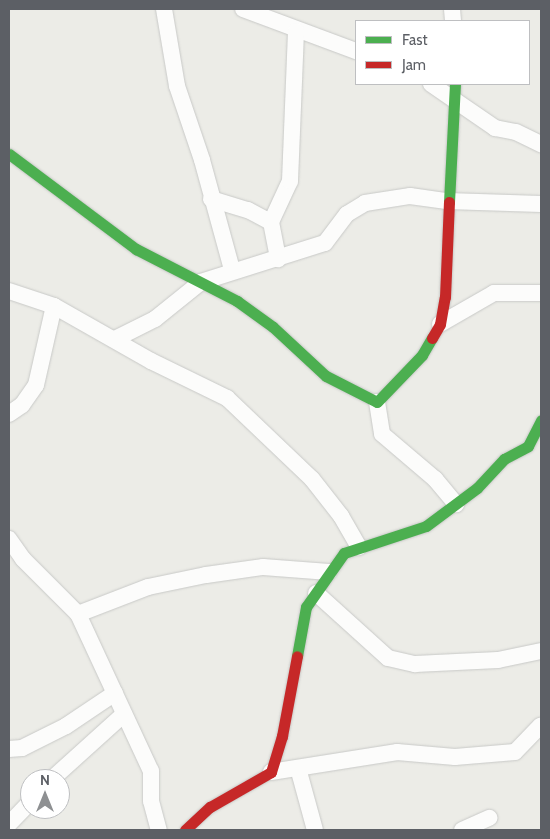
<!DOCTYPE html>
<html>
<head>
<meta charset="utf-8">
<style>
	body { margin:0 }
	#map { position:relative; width:550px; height:839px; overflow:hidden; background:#ecece7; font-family:Cabin,sans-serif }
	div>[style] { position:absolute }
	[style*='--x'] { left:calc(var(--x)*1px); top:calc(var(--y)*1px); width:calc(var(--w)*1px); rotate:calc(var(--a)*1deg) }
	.roads { filter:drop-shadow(0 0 1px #c8c9c7) drop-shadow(0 0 1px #c8c9c7) }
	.street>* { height:16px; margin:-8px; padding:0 8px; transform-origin:8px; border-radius:8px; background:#fcfcfb }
	.fast>* { height:11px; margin:-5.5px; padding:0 5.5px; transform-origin:5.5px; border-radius:5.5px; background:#4caf50 }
	.jam>* { height:11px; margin:-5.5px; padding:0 5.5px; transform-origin:5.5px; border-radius:5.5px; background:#c62828 }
	span { translate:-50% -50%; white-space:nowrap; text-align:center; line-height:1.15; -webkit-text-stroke:4px #fff; paint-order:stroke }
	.frame { position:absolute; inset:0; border:10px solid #5c5f65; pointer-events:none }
	.legend { position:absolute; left:355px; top:20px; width:175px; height:65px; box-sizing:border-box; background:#fff; border:1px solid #bebfc1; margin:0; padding:6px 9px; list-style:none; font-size:15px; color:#5c5f65 }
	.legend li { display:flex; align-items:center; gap:10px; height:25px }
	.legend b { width:25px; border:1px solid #bebfc1 }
	.north { position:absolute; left:20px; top:769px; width:50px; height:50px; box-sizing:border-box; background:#fff; border:1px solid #bebfc1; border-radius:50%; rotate:0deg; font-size:14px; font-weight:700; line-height:20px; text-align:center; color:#5c5f65 }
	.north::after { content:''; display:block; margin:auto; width:18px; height:22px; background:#8e9092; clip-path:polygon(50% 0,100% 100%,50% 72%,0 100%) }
</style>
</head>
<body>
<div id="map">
	<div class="roads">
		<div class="street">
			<div style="--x:164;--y:9;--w:78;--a:80.4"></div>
			<div style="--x:177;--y:86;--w:78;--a:71.3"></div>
			<div style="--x:202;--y:160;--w:114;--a:74.7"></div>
			<div style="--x:243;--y:9;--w:121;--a:20.4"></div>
			<div style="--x:452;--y:9;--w:12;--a:85"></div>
			<div style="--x:431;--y:84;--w:78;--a:34.5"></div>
			<div style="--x:495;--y:128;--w:21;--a:11"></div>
			<div style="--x:516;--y:132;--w:28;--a:26"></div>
			<div style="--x:211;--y:199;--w:39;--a:17"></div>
			<div style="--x:248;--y:210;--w:26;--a:28"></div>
			<div style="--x:271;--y:222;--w:38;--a:79"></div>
			<div style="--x:271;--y:222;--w:45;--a:-65.1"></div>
			<div style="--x:290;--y:181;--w:150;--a:-87.7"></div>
			<div style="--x:9;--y:291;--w:47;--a:18.4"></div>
			<div style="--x:54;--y:306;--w:112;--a:29.6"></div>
			<div style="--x:151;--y:361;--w:85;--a:26"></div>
			<div style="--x:227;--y:398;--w:117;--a:43.6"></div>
			<div style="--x:312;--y:479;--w:47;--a:51.9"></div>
			<div style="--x:341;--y:516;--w:36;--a:60"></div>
			<div style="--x:440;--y:324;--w:62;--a:-29.9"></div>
			<div style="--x:494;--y:293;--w:47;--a:0"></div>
			<div style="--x:115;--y:339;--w:45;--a:-26.6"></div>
			<div style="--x:155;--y:319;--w:59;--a:-38.8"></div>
			<div style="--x:201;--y:282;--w:130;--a:-17.5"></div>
			<div style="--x:325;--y:243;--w:36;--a:-53"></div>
			<div style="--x:347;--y:214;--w:21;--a:-31"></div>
			<div style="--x:365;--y:203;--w:46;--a:-8.8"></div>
			<div style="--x:410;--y:196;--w:37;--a:8"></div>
			<div style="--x:447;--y:201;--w:94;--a:1.8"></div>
			<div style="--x:377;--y:402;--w:32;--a:81"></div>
			<div style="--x:382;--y:434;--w:70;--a:40.3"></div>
			<div style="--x:435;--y:479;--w:33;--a:50"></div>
			<div style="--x:9;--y:414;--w:16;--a:-35"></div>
			<div style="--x:22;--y:405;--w:24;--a:-55"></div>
			<div style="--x:36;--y:385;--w:81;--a:-77.2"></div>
			<div style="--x:9;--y:539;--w:24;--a:55"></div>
			<div style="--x:23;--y:559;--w:78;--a:45"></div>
			<div style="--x:78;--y:614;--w:173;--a:65.1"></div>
			<div style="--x:151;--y:771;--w:30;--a:90"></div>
			<div style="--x:151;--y:801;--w:30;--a:75"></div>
			<div style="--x:316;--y:593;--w:97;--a:42.1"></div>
			<div style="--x:388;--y:658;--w:28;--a:13"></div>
			<div style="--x:415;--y:664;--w:83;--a:-2.8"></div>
			<div style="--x:498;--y:660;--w:44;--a:-11.8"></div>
			<div style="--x:78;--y:614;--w:75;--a:-21.1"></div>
			<div style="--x:148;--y:587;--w:59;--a:-11.7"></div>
			<div style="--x:206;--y:575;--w:58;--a:-8"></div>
			<div style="--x:263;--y:567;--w:66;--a:4.3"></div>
			<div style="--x:9;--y:749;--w:13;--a:-4"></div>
			<div style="--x:22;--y:748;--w:49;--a:-26.6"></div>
			<div style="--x:66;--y:726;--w:59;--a:-34"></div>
			<div style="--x:298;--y:768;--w:64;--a:74.7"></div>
			<div style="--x:271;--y:772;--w:128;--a:-9"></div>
			<div style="--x:397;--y:752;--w:58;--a:4.9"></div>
			<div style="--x:455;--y:757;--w:60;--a:-4.8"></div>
			<div style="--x:515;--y:752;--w:37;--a:-46"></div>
			<div style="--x:52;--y:779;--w:97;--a:-42.1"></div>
			<div style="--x:9;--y:824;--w:30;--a:-46"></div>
			<div style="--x:462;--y:830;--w:30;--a:-24"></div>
		</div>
		<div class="fast">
			<div style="--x:9;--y:154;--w:159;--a:36.8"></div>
			<div style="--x:136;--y:249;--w:114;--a:27.2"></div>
			<div style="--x:237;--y:301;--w:44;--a:35.8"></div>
			<div style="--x:273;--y:327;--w:72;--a:42.8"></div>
			<div style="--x:326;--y:376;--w:57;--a:27"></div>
			<div style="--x:377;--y:402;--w:65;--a:-46.2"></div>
			<div style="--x:422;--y:355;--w:20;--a:-60"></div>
			<div style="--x:449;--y:202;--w:118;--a:-87.1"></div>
			<div style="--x:297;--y:656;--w:50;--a:-79.6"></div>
			<div style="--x:306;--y:607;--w:66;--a:-54.9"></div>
			<div style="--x:344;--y:553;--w:86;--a:-18.2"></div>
			<div style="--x:426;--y:526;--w:64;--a:-36.7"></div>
			<div style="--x:477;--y:488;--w:40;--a:-47"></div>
			<div style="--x:504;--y:459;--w:27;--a:-28"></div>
			<div style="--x:528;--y:446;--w:29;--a:-63"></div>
		</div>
		<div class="jam">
			<div style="--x:432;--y:338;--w:16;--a:-60"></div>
			<div style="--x:440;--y:324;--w:27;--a:-80"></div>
			<div style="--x:445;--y:297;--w:95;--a:-87.6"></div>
			<div style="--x:185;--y:830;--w:34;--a:-43"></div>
			<div style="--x:210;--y:807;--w:70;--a:-29.8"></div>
			<div style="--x:271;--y:772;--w:38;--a:-73"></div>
			<div style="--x:282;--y:736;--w:81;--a:-79.4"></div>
		</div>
	</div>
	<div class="frame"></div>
	<ul class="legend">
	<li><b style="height:6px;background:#4caf50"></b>Fast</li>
	<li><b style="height:6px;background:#c62828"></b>Jam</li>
	</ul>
	<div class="north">N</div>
</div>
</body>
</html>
